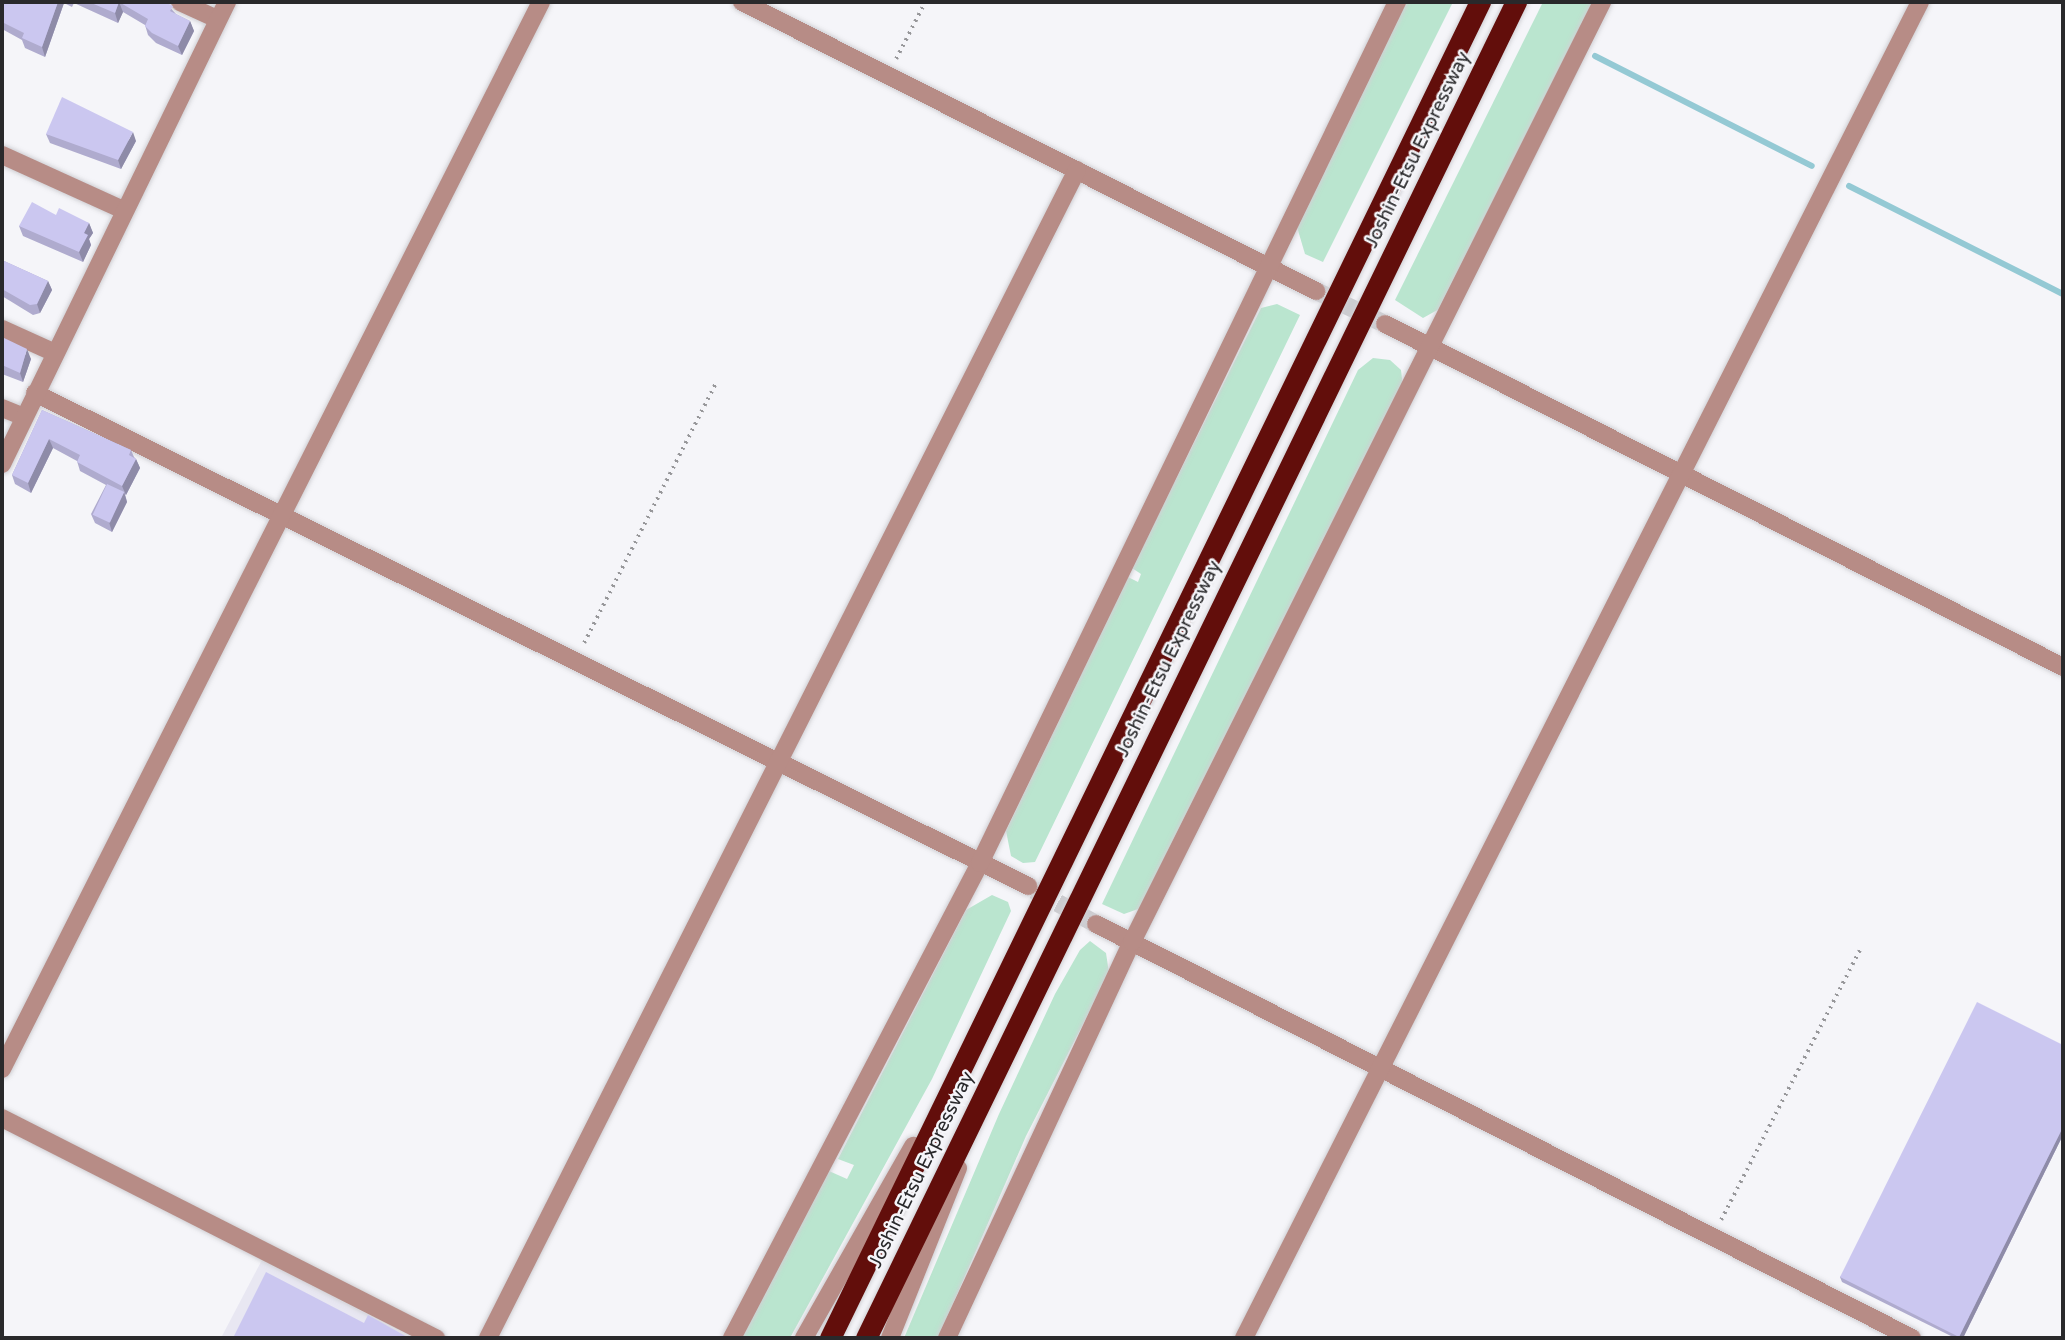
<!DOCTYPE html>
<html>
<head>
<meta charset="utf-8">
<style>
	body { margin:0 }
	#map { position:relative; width:2065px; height:1340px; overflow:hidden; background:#f5f5f9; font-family:"Varela Round",sans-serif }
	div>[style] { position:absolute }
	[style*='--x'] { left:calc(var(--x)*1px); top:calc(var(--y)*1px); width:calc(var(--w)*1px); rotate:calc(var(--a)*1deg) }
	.built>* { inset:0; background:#e8e7f2 }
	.green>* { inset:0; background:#bae5cf }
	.stream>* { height:6px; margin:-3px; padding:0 3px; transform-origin:3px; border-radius:3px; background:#94c9d4 }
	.minor-tunnel>* { height:18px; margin-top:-9px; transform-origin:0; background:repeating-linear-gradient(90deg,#ccccd0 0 18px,transparent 0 27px) }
	.path>* { height:3.5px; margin-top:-1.75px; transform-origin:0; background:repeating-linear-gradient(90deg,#97979a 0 2px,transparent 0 7px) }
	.roads { filter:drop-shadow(0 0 2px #d0d0d4) drop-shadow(0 0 2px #d0d0d4) }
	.minor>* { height:18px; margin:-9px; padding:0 9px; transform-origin:9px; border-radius:9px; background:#b78c86 }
	.highway>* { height:21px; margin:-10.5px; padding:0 10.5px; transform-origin:10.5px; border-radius:10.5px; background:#620e0b }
	.wall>* { inset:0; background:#afabce }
	.shaded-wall>* { inset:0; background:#8e8ba8 }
	.building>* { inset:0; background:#cbc7f0; transform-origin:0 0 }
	span { translate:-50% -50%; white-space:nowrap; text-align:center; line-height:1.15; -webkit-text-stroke:5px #f5f5f9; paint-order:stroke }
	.street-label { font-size:19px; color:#29292b }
	.frame { position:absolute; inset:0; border:4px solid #29292b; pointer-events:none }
</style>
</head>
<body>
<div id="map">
	<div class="built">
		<div style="clip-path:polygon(263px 1258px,411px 1338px,221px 1338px)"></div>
	</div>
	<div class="green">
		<div style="clip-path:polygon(1403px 2px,1453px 2px,1323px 262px,1305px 254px,1297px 227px)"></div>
		<div style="clip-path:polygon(1543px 2px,1594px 2px,1441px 308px,1423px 318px,1395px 300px)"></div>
		<div style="clip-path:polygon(1277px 304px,1300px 315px,1035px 862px,1023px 863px,1011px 856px,1006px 831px,1128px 577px,1138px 582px,1141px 574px,1132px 568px,1261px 308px)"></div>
		<div style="clip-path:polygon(1373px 358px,1390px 360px,1401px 370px,1403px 387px,1141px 908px,1124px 914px,1102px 904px,1358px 370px)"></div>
		<div style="clip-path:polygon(992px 895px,1008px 902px,1011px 911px,932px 1079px,790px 1338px,739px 1338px,829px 1171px,847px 1179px,854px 1165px,838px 1159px,966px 910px)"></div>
		<div style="clip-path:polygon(1090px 941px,1106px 953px,1109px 973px,1026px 1136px,938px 1338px,904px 1338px,999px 1114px,1055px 994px,1080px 950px)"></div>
	</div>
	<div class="stream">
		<div style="--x:1595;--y:56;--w:243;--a:26.9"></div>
		<div style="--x:1849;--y:186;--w:240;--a:26.8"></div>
	</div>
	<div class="minor-tunnel">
		<div style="--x:1316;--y:291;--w:76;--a:25.6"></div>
		<div style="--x:1034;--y:890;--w:71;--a:28.7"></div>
	</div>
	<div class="path">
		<div style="--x:896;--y:59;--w:64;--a:-63"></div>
		<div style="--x:584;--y:643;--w:292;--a:-63.1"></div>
		<div style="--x:1721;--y:1220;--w:305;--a:-62.8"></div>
	</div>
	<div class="roads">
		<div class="minor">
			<div style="--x:180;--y:2;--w:41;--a:24.7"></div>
			<div style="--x:742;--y:2;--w:643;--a:26.72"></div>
			<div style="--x:2;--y:155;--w:133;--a:24.4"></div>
			<div style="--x:1385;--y:324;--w:760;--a:26.83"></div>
			<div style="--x:2;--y:329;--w:56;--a:24.3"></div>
			<div style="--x:35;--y:393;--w:1109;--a:26.4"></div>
			<div style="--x:2;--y:408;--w:24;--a:22"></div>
			<div style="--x:2;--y:464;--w:514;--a:-64.03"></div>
			<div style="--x:1096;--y:924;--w:915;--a:26.9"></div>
			<div style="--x:2;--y:1069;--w:1195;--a:-63.2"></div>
			<div style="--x:2;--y:1118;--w:487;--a:26.9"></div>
			<div style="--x:488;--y:1338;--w:1308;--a:-63.24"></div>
			<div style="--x:732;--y:1338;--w:536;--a:-62.43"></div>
			<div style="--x:980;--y:863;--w:957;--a:-64.16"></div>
			<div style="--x:804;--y:1338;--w:221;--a:-60.4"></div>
			<div style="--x:890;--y:1338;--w:183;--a:-68.2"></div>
			<div style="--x:947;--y:1338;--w:437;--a:-65"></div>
			<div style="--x:1132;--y:942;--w:1051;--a:-63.43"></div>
			<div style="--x:1244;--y:1338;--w:1497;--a:-63.16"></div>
		</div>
		<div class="highway">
			<div style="--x:830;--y:1338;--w:1486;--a:-64.06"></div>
			<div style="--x:866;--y:1338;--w:1486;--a:-64.06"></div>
		</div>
	</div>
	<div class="wall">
		<div style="clip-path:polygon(2px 2px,165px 2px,176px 14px,190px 21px,194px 31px,182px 55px,156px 43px,148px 35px,145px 25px,123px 12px,118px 23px,74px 3px,72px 7px,64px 3px,45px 57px,25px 48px,22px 40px,2px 29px)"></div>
		<div style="clip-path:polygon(46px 134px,136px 141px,121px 169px,50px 143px)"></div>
		<div style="clip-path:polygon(56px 215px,89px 223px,93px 233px,89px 239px,91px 245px,83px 262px,23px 236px,19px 226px)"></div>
		<div style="clip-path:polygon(2px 260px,48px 281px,52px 290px,40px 313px,33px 315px,2px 296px)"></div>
		<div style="clip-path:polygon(2px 337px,31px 359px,23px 382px,2px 374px)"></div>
		<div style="clip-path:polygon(42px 410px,131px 450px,134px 457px,136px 459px,140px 468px,126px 495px,125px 494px,127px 502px,112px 532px,95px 523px,91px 514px,106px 485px,80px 471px,77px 461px,53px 448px,31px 493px,15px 484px,12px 475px)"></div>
		<div style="clip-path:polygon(2063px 1045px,2063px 1135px,1963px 1338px,1955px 1338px,1842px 1282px,1840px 1277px)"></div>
	</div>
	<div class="shaded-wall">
		<div style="clip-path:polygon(58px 2px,63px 2px,64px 3px,45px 57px,42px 47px)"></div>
		<div style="clip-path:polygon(119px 2px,123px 12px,118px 23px,115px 13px)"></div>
		<div style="clip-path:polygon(190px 21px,194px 31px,182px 55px,178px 46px)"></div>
		<div style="clip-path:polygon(133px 132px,136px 141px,121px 169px,118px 160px)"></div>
		<div style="clip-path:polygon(89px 223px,93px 233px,89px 239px,91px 245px,83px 262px,79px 252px,84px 233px)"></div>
		<div style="clip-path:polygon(48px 281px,52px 290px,40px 313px,37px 304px)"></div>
		<div style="clip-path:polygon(27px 349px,31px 359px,23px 382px,20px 373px)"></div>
		<div style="clip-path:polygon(49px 439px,53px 448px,31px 493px,28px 483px)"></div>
		<div style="clip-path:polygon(136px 459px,140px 468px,126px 495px,122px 486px)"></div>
		<div style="clip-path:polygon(124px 492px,127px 502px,112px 532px,109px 522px)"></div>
		<div style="clip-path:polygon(2063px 1127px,2063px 1135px,1963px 1338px,1960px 1338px,1959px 1337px)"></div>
	</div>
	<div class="building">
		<div style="clip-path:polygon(2px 2px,58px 2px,42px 47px,22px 38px,24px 33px,2px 22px)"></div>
		<div style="clip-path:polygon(89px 2px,165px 2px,173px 6px,170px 11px,190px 21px,178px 46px,152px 33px,145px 26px,148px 19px,119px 2px,115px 13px)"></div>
		<div style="clip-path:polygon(62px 97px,133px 132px,118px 160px,46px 134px)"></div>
		<div style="clip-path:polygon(32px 202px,56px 215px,59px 208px,89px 223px,84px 233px,88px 235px,79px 252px,19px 226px)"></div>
		<div style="clip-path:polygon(2px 260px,48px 281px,37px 304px,30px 305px,2px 289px)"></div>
		<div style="clip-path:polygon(2px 337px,27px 349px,20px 373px,2px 365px)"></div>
		<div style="clip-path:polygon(42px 410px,131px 450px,129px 455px,136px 459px,122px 486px,77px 462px,80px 455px,49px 439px,28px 483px,12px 475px)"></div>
		<div style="left:107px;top:484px;width:19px;height:34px;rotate:25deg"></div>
		<div style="clip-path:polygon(1977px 1002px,2063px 1045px,2063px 1127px,1959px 1337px,1840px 1277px)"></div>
		<div style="clip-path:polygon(266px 1272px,364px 1323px,368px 1315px,409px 1338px,233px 1338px)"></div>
	</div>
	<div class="street-label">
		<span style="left:1418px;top:150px;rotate:-64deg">Joshin-Etsu Expressway</span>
		<span style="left:1169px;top:659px;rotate:-64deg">Joshin-Etsu Expressway</span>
		<span style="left:922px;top:1170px;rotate:-64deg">Joshin-Etsu Expressway</span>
	</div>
	<div class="frame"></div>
</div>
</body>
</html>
